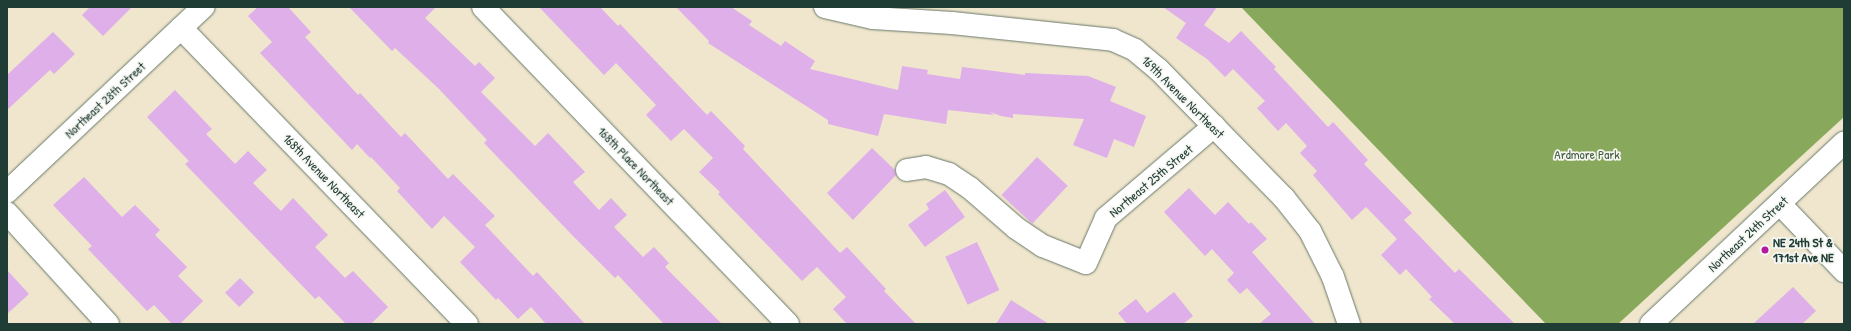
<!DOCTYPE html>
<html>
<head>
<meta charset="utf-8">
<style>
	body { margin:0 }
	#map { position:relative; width:1851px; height:331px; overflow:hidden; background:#efe6cd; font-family:"Patrick Hand",sans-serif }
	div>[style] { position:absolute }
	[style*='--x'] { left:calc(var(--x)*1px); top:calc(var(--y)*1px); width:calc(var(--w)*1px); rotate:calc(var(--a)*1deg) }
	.forest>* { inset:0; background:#88a85c }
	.building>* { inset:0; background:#deafe9; transform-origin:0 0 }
	.roads { filter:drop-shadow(0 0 1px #68786a) drop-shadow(0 0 1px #68786a) }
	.minor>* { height:22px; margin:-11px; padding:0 11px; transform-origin:11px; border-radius:11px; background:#fff }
	.major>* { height:22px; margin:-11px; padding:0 11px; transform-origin:11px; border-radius:11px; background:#fff }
	.dots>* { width:11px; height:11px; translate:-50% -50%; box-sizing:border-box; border:2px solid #f6f6f2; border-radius:50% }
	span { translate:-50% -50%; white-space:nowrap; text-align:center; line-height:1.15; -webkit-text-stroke:3.5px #f6f6f2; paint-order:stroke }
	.street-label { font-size:13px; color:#1f3d34 }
	.park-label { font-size:13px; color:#425e41 }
	.poi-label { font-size:13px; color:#1f3d34; font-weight:700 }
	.left { translate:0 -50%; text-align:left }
	.frame { position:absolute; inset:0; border:8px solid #1f3d34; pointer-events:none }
</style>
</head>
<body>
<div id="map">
	<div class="forest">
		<div style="clip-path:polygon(1241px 7px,1844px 7px,1844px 117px,1618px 324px,1546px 324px)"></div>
	</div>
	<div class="building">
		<div style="clip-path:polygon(90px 7px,132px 7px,103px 36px,82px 15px)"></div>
		<div style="clip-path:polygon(258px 7px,288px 7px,311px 32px,305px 37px,358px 95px,360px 93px,401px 137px,405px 133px,448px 179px,453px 174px,495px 216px,485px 225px,533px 276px,537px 272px,585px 324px,546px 324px,531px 307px,518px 319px,498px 298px,496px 300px,460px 262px,475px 247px,444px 216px,432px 229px,397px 191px,400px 188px,371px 157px,370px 158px,357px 144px,352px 150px,260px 53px,272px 42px,248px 16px)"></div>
		<div style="clip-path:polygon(349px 7px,436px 7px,425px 18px,475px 66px,479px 62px,495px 78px,481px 92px,535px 146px,548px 133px,585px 172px,573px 182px,599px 210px,611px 198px,627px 215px,614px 227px,643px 257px,654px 247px,669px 263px,665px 267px,722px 324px,664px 324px,618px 275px,615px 278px,573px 236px,484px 143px,487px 140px,439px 89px,395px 48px,392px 51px)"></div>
		<div style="clip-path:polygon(539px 7px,600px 7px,618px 26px,620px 24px,707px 115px,711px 111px,745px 146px,743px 149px,840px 253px,847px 247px,886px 289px,884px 291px,916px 324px,847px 324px,833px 309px,846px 297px,817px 267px,802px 281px,718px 194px,720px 192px,699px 172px,713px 158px,684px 129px,671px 141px,646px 115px,656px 105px,616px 63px,604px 75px)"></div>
		<div style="clip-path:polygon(676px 7px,731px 7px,752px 21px,749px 25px,781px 46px,785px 41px,815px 61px,810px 69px,898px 90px,902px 66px,928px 70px,927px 74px,960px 79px,962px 67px,1025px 75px,1025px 73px,1088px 76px,1116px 87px,1110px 101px,1146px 116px,1134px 147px,1114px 139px,1107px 158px,1073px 145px,1084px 119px,1013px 114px,1013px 118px,1001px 116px,990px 112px,994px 115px,948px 110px,946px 124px,884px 114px,878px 136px,828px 124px,828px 120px,708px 43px,709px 41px)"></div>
		<div style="clip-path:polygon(1163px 7px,1217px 7px,1204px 25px,1229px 43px,1241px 31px,1276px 67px,1274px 69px,1328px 127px,1333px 122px,1368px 160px,1364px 164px,1412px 213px,1404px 220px,1455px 273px,1459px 269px,1515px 324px,1455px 324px,1429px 299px,1432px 297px,1406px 269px,1400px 275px,1381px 255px,1397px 239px,1366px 207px,1352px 220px,1313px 175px,1317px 171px,1300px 153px,1307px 146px,1286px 123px,1278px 131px,1257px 108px,1265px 101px,1233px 69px,1225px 77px,1207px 59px,1176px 38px,1186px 23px)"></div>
		<div style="clip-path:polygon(53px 32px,75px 54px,54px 74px,50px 70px,7px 110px,7px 75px)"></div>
		<div style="clip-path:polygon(175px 90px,212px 129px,206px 134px,235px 164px,248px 151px,267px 170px,253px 183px,281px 211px,293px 198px,328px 235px,315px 247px,345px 278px,353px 271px,388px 307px,371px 324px,346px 324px,319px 296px,315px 299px,185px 164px,189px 161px,147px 117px)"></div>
		<div style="clip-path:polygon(872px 148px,895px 170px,896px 175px,853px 220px,827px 193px)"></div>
		<div style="left:1037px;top:157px;width:42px;height:52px;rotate:43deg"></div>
		<div style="clip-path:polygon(84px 177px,122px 217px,135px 205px,160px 230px,155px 235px,187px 267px,178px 276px,203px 301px,180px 324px,172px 324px,154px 305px,147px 311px,88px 249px,92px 246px,53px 205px)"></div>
		<div style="clip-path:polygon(1189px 188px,1215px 215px,1228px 202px,1249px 224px,1251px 222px,1267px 239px,1252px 252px,1315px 324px,1259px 324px,1271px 314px,1247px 288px,1240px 294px,1227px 280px,1234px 273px,1212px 249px,1205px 256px,1164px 212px)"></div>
		<div style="clip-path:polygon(945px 190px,965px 217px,925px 247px,908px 225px,929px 209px,926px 204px)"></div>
		<div style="left:977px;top:242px;width:53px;height:35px;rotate:65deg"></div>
		<div style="clip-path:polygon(7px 270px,29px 294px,7px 314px)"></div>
		<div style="left:240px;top:278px;width:20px;height:21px;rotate:45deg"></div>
		<div style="clip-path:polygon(1793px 287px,1816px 311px,1802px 324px,1753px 324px)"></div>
		<div style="clip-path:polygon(1174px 292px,1193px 316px,1183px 324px,1127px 324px,1118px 313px,1136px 299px,1147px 313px)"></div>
		<div style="clip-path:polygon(1011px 300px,1049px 324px,996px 324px)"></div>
	</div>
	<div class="roads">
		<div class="minor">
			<div style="--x:483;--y:7;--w:440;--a:46.1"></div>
			<div style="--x:825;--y:7;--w:49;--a:12.9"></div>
			<div style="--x:873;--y:18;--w:79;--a:3.6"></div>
			<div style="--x:952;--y:23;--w:162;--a:6"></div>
			<div style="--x:1113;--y:40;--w:24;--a:24"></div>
			<div style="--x:1135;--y:50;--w:30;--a:40"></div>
			<div style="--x:1158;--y:69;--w:180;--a:45.7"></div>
			<div style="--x:1284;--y:198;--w:42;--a:51.8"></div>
			<div style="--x:1310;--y:231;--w:51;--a:63.4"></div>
			<div style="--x:1333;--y:277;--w:50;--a:71.2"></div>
			<div style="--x:181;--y:28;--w:412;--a:46"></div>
			<div style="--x:907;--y:170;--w:19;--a:-9"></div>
			<div style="--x:926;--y:167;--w:24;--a:17"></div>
			<div style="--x:949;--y:174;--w:25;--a:34"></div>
			<div style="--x:970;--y:188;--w:61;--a:41"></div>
			<div style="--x:1016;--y:228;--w:32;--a:34"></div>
			<div style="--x:1043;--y:246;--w:46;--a:21.6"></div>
			<div style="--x:1086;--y:263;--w:49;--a:-66"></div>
			<div style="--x:1106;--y:218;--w:142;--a:-40.4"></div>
			<div style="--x:7;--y:192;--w:270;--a:-43.3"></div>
			<div style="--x:1780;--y:204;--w:93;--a:46.3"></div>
			<div style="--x:7;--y:213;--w:150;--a:47.7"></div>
		</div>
		<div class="major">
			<div style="--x:1651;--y:324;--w:265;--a:-43.2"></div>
		</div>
	</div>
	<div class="dots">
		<div style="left:1765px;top:250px;background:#b5179e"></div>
	</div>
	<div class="street-label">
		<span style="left:1183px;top:97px;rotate:45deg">169th Avenue Northeast</span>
		<span style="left:105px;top:100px;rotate:-43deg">Northeast 28th Street</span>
		<span style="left:636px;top:166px;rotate:46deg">168th Place Northeast</span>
		<span style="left:324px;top:176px;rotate:46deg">168th Avenue Northeast</span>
		<span style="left:1151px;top:181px;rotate:-40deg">Northeast 25th Street</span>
		<span style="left:1748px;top:234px;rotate:-43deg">Northeast 24th Street</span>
	</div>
	<div class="park-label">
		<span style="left:1587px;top:154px">Ardmore Park</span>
	</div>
	<div class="poi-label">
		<span class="left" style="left:1773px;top:250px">NE 24th St &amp;<br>171st Ave NE</span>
	</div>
	<div class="frame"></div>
</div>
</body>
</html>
